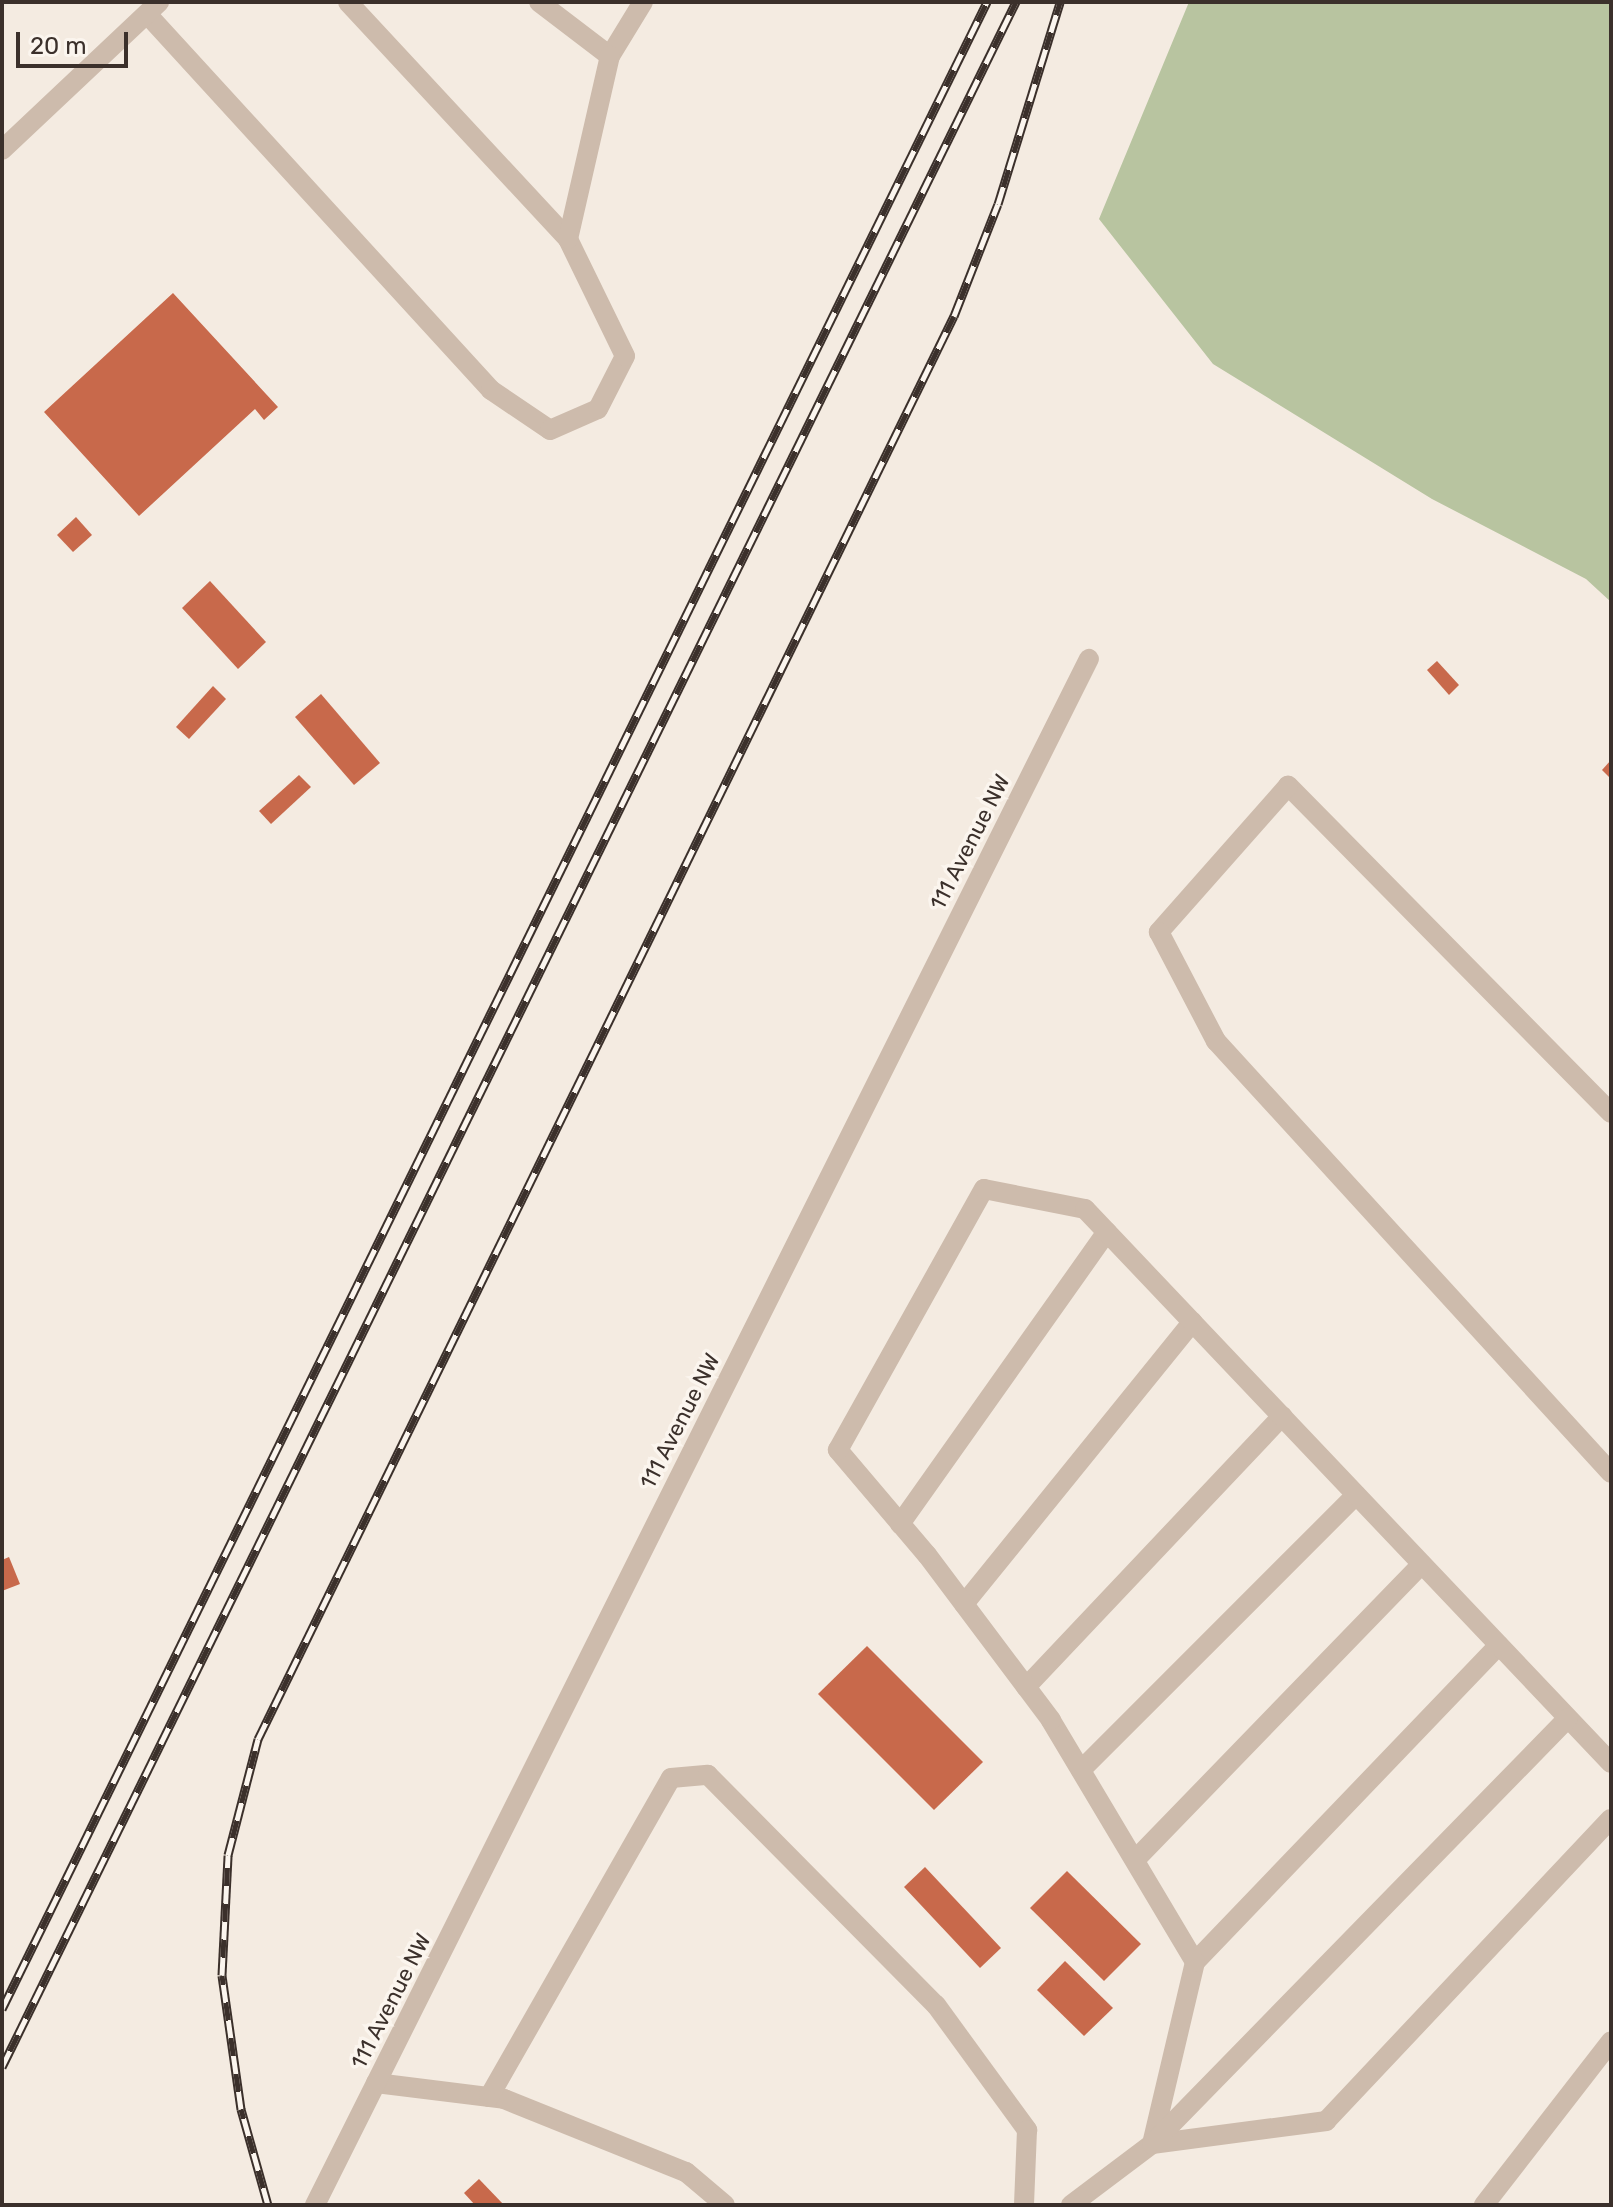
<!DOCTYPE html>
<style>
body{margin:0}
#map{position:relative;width:1613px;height:2207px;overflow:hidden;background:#f4ebe1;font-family:Rubik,sans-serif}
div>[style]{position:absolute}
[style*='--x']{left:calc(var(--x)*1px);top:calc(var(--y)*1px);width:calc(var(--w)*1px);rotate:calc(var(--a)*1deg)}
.green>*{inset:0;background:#b8c4a0}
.building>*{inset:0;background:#c8694b}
.service>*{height:20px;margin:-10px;padding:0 10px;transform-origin:10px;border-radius:10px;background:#cdbbac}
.minor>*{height:20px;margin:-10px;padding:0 10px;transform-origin:10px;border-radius:10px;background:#cdbbac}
.rail>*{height:9px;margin-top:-4.5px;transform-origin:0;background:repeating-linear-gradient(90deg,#fbf5ee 0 18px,#3b302b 0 36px);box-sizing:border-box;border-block:2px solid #3b302b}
span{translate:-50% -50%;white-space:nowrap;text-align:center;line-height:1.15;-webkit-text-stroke:7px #fbf5ee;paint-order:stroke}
.street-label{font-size:22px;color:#3b302b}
.frame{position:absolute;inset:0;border:4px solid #3b302b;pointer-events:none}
.scale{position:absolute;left:16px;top:32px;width:112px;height:36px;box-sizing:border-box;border:4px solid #3b302b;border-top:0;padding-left:10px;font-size:24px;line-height:28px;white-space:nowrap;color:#3b302b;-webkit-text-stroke:6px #fbf5ee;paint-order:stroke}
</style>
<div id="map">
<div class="green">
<div style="clip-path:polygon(1189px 2px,1611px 2px,1611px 602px,1586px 579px,1432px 499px,1213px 364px,1099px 219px)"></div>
</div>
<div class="building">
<div style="clip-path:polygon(173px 293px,278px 407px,264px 420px,255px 409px,139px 516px,44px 412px)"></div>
<div style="clip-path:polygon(76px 517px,92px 535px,73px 552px,57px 535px)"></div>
<div style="clip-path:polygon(210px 581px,266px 642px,238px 669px,182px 608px)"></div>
<div style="clip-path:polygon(1437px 661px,1459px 685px,1449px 695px,1427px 670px)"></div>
<div style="clip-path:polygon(213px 686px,226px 699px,189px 739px,176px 727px)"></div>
<div style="clip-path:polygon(321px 694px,380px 763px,354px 785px,295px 717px)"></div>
<div style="clip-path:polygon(1611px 760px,1611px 779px,1602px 770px)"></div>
<div style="clip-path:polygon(299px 775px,311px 787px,271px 824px,259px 811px)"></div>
<div style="clip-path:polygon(9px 1557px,20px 1584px,2px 1591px,2px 1560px)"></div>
<div style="clip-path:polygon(867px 1646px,983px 1762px,934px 1810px,818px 1694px)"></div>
<div style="clip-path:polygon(925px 1867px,1001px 1948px,980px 1968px,904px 1887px)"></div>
<div style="clip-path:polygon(1067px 1871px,1141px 1944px,1104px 1981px,1030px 1908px)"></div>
<div style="clip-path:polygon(1065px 1961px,1113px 2008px,1084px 2036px,1037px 1990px)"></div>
<div style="clip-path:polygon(479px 2179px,504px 2205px,475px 2205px,464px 2193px)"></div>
</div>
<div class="service">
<div style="--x:539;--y:2;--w:89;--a:37.3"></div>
<div style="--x:610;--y:56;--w:63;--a:-58.6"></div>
<div style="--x:147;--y:14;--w:510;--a:47.54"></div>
<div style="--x:491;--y:390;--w:71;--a:34.1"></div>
<div style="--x:550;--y:430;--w:52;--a:-23.6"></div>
<div style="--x:598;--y:409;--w:59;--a:-63"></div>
<div style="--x:625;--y:356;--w:130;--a:-116"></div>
<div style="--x:568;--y:239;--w:323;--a:-132.9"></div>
<div style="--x:2;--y:150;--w:216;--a:-43.3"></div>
<div style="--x:568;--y:239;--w:188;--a:-77.1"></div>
<div style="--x:1611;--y:1113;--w:460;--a:-134.6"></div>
<div style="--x:1288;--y:786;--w:195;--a:131.5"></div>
<div style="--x:1159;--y:932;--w:123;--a:62.4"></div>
<div style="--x:1216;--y:1041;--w:585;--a:47.56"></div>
<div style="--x:900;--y:1524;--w:358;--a:-54.7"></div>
<div style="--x:964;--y:1604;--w:363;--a:-51"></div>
<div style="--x:1026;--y:1687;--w:373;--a:-46.6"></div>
<div style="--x:1081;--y:1770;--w:389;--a:-45"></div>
<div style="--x:1135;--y:1860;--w:412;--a:-45.9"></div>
<div style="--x:1195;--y:1962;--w:439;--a:-46.2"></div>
<div style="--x:376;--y:2083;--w:129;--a:7.1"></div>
<div style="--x:504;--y:2099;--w:196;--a:21.9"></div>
<div style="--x:686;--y:2172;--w:51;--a:40.2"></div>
<div style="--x:489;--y:2097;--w:367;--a:-60.3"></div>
<div style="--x:671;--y:1778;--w:37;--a:-5"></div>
<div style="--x:708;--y:1775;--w:324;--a:45.3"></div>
<div style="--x:936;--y:2005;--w:155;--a:53.9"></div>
<div style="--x:1027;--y:2130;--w:75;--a:92.3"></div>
<div style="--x:1152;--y:2144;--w:187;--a:-76.7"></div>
<div style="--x:1195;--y:1962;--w:282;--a:-120.8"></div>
<div style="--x:1051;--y:1720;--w:206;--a:-126.9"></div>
<div style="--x:927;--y:1555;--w:138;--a:-130.3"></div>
<div style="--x:838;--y:1450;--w:299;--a:-60.8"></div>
<div style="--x:984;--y:1189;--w:103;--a:11.2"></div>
<div style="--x:1085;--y:1209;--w:764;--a:46.49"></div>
<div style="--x:1152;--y:2144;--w:176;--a:-7.5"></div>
<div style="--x:1326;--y:2121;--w:415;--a:-46.7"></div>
<div style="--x:1071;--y:2205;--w:101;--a:-37"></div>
<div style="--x:1152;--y:2144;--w:595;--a:-45.68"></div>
<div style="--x:1484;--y:2205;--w:207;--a:-52.2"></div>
</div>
<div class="minor">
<div style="--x:315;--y:2205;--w:1729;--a:-63.41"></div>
</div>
<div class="rail">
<div style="--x:2;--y:2009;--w:2236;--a:-63.86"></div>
<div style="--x:2;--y:2067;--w:2301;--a:-63.85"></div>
<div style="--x:268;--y:2205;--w:100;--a:-105.7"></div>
<div style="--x:241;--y:2109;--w:135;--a:-98.1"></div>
<div style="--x:222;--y:1975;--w:120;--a:-87.1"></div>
<div style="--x:228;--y:1855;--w:120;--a:-75.5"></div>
<div style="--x:258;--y:1739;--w:1584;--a:-63.94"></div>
<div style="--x:954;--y:316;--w:120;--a:-68.6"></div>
<div style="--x:998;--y:204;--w:211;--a:-72.9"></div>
</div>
<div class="street-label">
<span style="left:970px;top:842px;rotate:-63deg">111 Avenue NW</span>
<span style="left:680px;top:1421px;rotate:-63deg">111 Avenue NW</span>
<span style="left:391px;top:2001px;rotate:-63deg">111 Avenue NW</span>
</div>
<div class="frame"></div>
<div class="scale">20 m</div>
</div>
